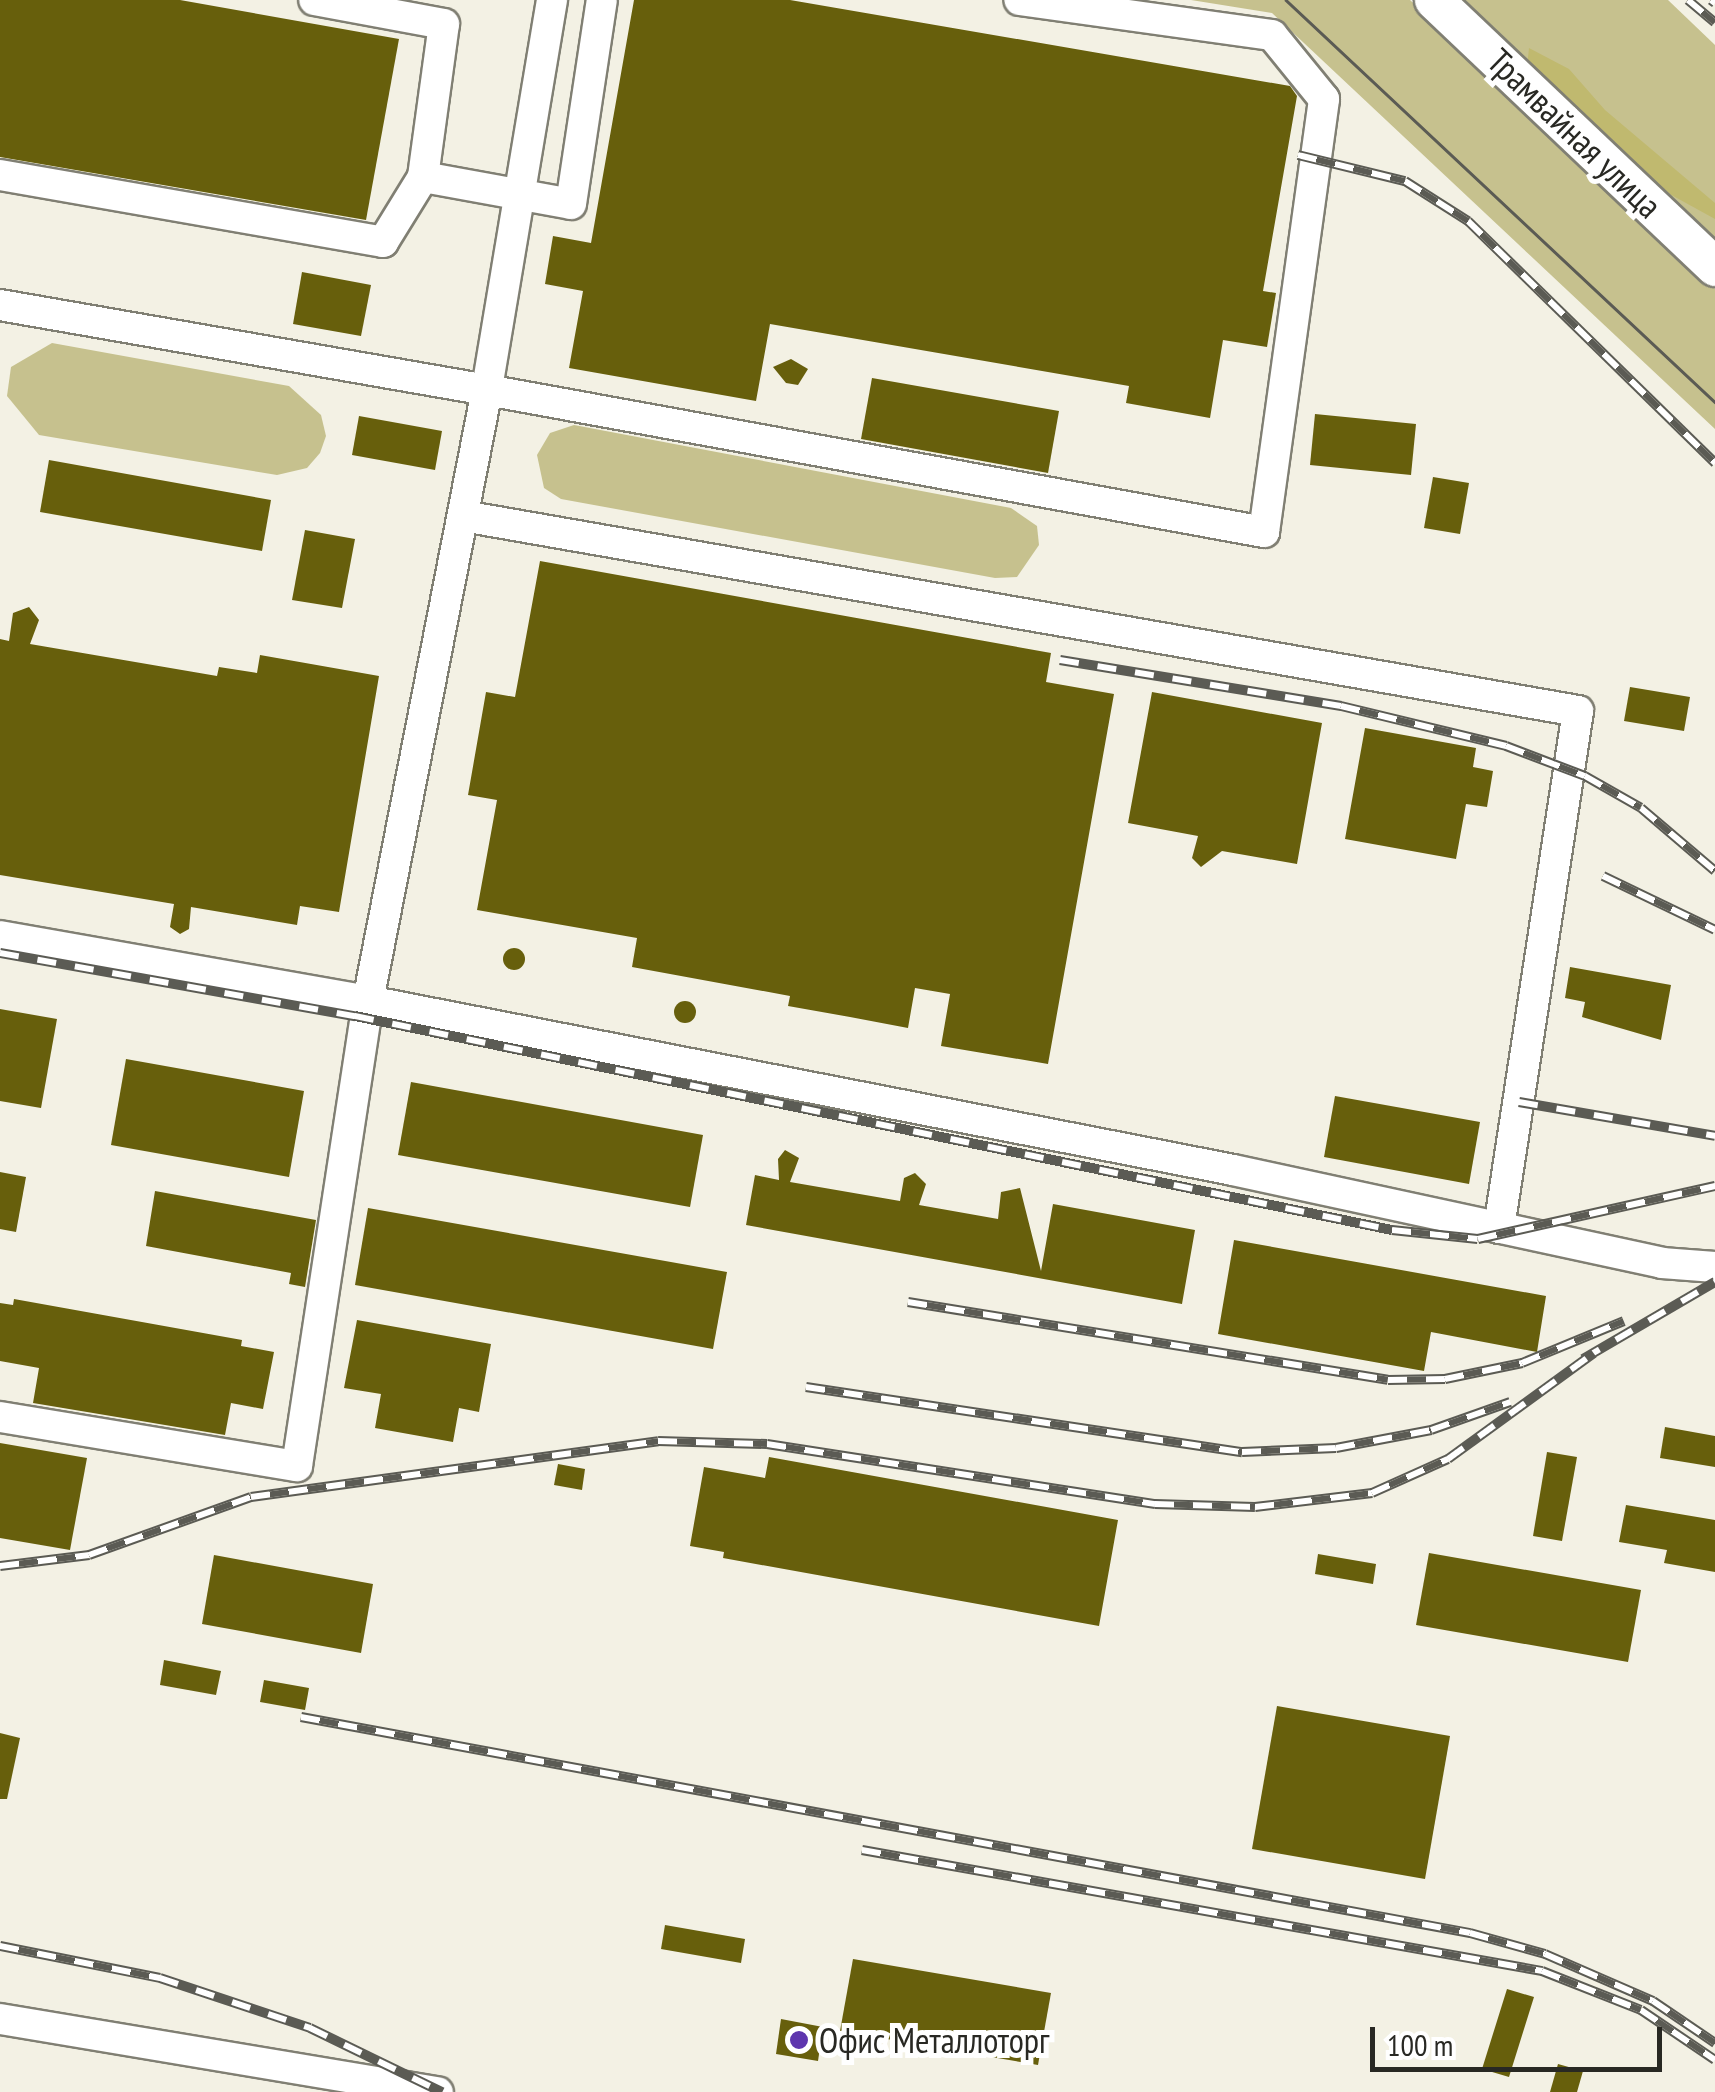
<!DOCTYPE html>
<meta charset="utf-8">
<style>
body{margin:0}
#map{position:relative;width:1715px;height:2092px;overflow:hidden;background:#f3f1e4;font-family:"PT Sans Narrow",sans-serif}
div>[style]{position:absolute}
[style*='--x']{left:calc(var(--x)*1px);top:calc(var(--y)*1px);width:calc(var(--w)*1px);rotate:calc(var(--a)*1deg)}
.green>*{inset:0;background:#c6c18e}
.forest>*{inset:0;background:#c0b96f}
.building>*{inset:0;background:#675f0c}
.round{border-radius:50%}
.roads{filter:drop-shadow(2px 0 #807f73) drop-shadow(-2px 0 #807f73) drop-shadow(0 2px #807f73) drop-shadow(0 -2px #807f73)}
.minor>*{height:30px;margin:-15px;padding:0 15px;transform-origin:15px;border-radius:15px;background:#fff}
.major>*{height:38px;margin:-19px;padding:0 19px;transform-origin:19px;border-radius:19px;background:#fff}
.tram>*{height:2.5px;margin:-1.25px;padding:0 1.25px;transform-origin:1.25px;border-radius:1.25px;background:#5b5b54}
.rail>*{height:10px;margin-top:-5px;transform-origin:0;background:repeating-linear-gradient(90deg,#fff 0 19px,#5b5b54 0 38px);box-sizing:border-box;border-block:2px solid #5b5b54}
.dots>*{width:28px;height:28px;translate:-50% -50%;box-sizing:border-box;border:5px solid #fff;border-radius:50%}
span{translate:-50% -50%;white-space:nowrap;text-align:center;line-height:1.15;-webkit-text-stroke:10px #fff;paint-order:stroke}
.street-label{font-size:35px;color:#282823}
.poi-label{font-size:35px;color:#282823}
.left{translate:0 -50%;text-align:left}
.scale{position:absolute;left:1370px;top:2027px;width:292px;height:45px;box-sizing:border-box;border:5px solid #282823;border-top:0;padding-left:12px;font-size:30px;line-height:35px;white-space:nowrap;color:#282823;-webkit-text-stroke:8px #fff;paint-order:stroke}
</style>
<div id="map">
<div class="green">
<div style="clip-path:polygon(1191px 0,1410px 0,1715px 289px,1715px 429px,1272px 13px)"></div>
<div style="clip-path:polygon(1462px 0,1668px 0,1715px 45px,1715px 238px)"></div>
<div style="clip-path:polygon(52px 343px,289px 386px,321px 415px,326px 436px,320px 453px,307px 468px,277px 475px,39px 435px,7px 396px,11px 367px)"></div>
<div style="clip-path:polygon(574px 425px,1011px 508px,1037px 526px,1039px 545px,1017px 577px,995px 578px,561px 499px,544px 488px,537px 455px,550px 433px)"></div>
</div>
<div class="forest">
<div style="clip-path:polygon(1529px 48px,1569px 69px,1605px 110px,1715px 203px,1715px 219px,1626px 170px,1559px 92px,1527px 67px)"></div>
</div>
<div class="building">
<div style="clip-path:polygon(0 0,180px 0,399px 39px,366px 220px,0 157px)"></div>
<div style="clip-path:polygon(634px 0,790px 0,1290px 86px,1297px 96px,1263px 291px,1276px 293px,1267px 347px,1223px 340px,1210px 418px,1126px 403px,1129px 386px,770px 324px,756px 401px,569px 368px,583px 291px,545px 284px,553px 236px,591px 243px)"></div>
<div style="clip-path:polygon(302px 272px,371px 285px,361px 336px,293px 324px)"></div>
<div style="clip-path:polygon(791px 359px,808px 369px,798px 385px,786px 383px,773px 367px)"></div>
<div style="clip-path:polygon(872px 378px,1059px 411px,1048px 473px,861px 439px)"></div>
<div style="clip-path:polygon(1315px 414px,1416px 424px,1411px 475px,1310px 465px)"></div>
<div style="clip-path:polygon(359px 416px,442px 431px,435px 470px,352px 455px)"></div>
<div style="clip-path:polygon(49px 460px,271px 500px,262px 551px,40px 512px)"></div>
<div style="clip-path:polygon(1433px 477px,1469px 483px,1460px 534px,1424px 528px)"></div>
<div style="clip-path:polygon(305px 530px,355px 539px,342px 608px,292px 600px)"></div>
<div style="clip-path:polygon(540px 561px,1051px 653px,1046px 682px,1114px 694px,1048px 1064px,941px 1046px,950px 994px,915px 988px,908px 1028px,850px 1017px,788px 1006px,790px 996px,632px 967px,637px 938px,477px 910px,497px 800px,468px 795px,486px 692px,515px 697px)"></div>
<div style="clip-path:polygon(29px 607px,39px 620px,30px 644px,217px 676px,219px 667px,257px 673px,260px 655px,379px 676px,339px 912px,300px 906px,297px 925px,191px 907px,189px 929px,180px 934px,170px 927px,174px 904px,0 875px,0 639px,9px 641px,13px 613px)"></div>
<div style="clip-path:polygon(1630px 687px,1690px 697px,1684px 731px,1624px 721px)"></div>
<div style="clip-path:polygon(1152px 692px,1322px 723px,1297px 864px,1222px 851px,1201px 867px,1192px 858px,1198px 836px,1128px 823px)"></div>
<div style="clip-path:polygon(1365px 728px,1476px 748px,1473px 767px,1493px 771px,1487px 807px,1466px 804px,1456px 859px,1345px 839px)"></div>
<div class="round" style="left:503px;top:948px;width:22px;height:22px"></div>
<div style="clip-path:polygon(1570px 967px,1671px 985px,1661px 1040px,1582px 1017px,1585px 1002px,1565px 998px)"></div>
<div class="round" style="left:674px;top:1001px;width:22px;height:22px"></div>
<div style="clip-path:polygon(0 1009px,57px 1019px,41px 1108px,0 1101px)"></div>
<div style="clip-path:polygon(126px 1059px,304px 1091px,289px 1177px,111px 1145px)"></div>
<div style="clip-path:polygon(411px 1082px,703px 1135px,690px 1207px,398px 1155px)"></div>
<div style="clip-path:polygon(1335px 1096px,1480px 1122px,1469px 1184px,1324px 1157px)"></div>
<div style="clip-path:polygon(785px 1150px,799px 1158px,790px 1182px,900px 1201px,904px 1178px,915px 1173px,926px 1184px,919px 1205px,998px 1219px,1001px 1192px,1020px 1188px,1041px 1271px,1053px 1204px,1195px 1230px,1182px 1304px,746px 1225px,755px 1175px,779px 1180px,778px 1159px)"></div>
<div style="clip-path:polygon(0 1172px,26px 1177px,16px 1232px,0 1229px)"></div>
<div style="clip-path:polygon(155px 1191px,316px 1220px,305px 1287px,289px 1284px,291px 1273px,146px 1246px)"></div>
<div style="clip-path:polygon(368px 1208px,727px 1272px,713px 1349px,355px 1285px)"></div>
<div style="clip-path:polygon(1234px 1240px,1546px 1296px,1537px 1352px,1431px 1332px,1424px 1371px,1218px 1334px)"></div>
<div style="clip-path:polygon(14px 1299px,242px 1340px,241px 1346px,274px 1352px,263px 1409px,231px 1403px,225px 1435px,33px 1403px,39px 1368px,0 1361px,0 1303px,13px 1305px)"></div>
<div style="clip-path:polygon(357px 1320px,491px 1344px,479px 1412px,459px 1408px,453px 1442px,375px 1428px,381px 1394px,344px 1388px)"></div>
<div style="clip-path:polygon(1665px 1427px,1715px 1436px,1715px 1467px,1660px 1458px)"></div>
<div style="clip-path:polygon(0 1443px,87px 1458px,70px 1550px,0 1538px)"></div>
<div style="clip-path:polygon(1547px 1452px,1577px 1457px,1562px 1541px,1533px 1536px)"></div>
<div style="clip-path:polygon(769px 1457px,1118px 1520px,1099px 1626px,723px 1558px,724px 1552px,690px 1546px,704px 1467px,765px 1478px)"></div>
<div style="clip-path:polygon(558px 1464px,585px 1469px,582px 1490px,554px 1485px)"></div>
<div style="clip-path:polygon(1626px 1505px,1715px 1520px,1715px 1572px,1664px 1563px,1667px 1550px,1619px 1542px)"></div>
<div style="clip-path:polygon(1429px 1553px,1641px 1590px,1628px 1662px,1416px 1625px)"></div>
<div style="clip-path:polygon(1318px 1554px,1376px 1564px,1373px 1584px,1315px 1574px)"></div>
<div style="clip-path:polygon(214px 1555px,373px 1584px,361px 1653px,202px 1624px)"></div>
<div style="clip-path:polygon(164px 1660px,221px 1671px,216px 1695px,160px 1685px)"></div>
<div style="clip-path:polygon(264px 1680px,309px 1688px,305px 1710px,260px 1702px)"></div>
<div style="clip-path:polygon(1277px 1706px,1450px 1736px,1425px 1879px,1252px 1849px)"></div>
<div style="clip-path:polygon(0 1733px,20px 1738px,7px 1799px,0 1799px)"></div>
<div style="clip-path:polygon(665px 1925px,745px 1939px,741px 1963px,661px 1949px)"></div>
<div style="clip-path:polygon(853px 1959px,1051px 1993px,1038px 2065px,840px 2031px)"></div>
<div style="clip-path:polygon(1507px 1989px,1534px 1997px,1509px 2077px,1482px 2069px)"></div>
<div style="clip-path:polygon(781px 2019px,823px 2027px,818px 2061px,776px 2054px)"></div>
<div style="clip-path:polygon(1558px 2064px,1583px 2071px,1577px 2092px,1550px 2092px)"></div>
</div>
<div class="roads">
<div class="minor">
<div style="--x:552;--y:0;--w:395;--a:99.5"></div>
<div style="--x:487;--y:390;--w:790;--a:10.36"></div>
<div style="--x:1264;--y:532;--w:437;--a:-82.1"></div>
<div style="--x:1324;--y:99;--w:82;--a:-129.1"></div>
<div style="--x:1272;--y:35;--w:255;--a:-172.1"></div>
<div style="--x:0;--y:175;--w:389;--a:9.9"></div>
<div style="--x:383;--y:242;--w:76;--a:-58.4"></div>
<div style="--x:423;--y:177;--w:154;--a:-82.2"></div>
<div style="--x:444;--y:24;--w:132;--a:-169.5"></div>
<div style="--x:423;--y:177;--w:150;--a:10.3"></div>
<div style="--x:571;--y:204;--w:206;--a:-81.4"></div>
<div style="--x:0;--y:305;--w:494;--a:9.9"></div>
<div style="--x:487;--y:390;--w:622;--a:101.02"></div>
<div style="--x:368;--y:1001;--w:374;--a:-170"></div>
<div style="--x:463;--y:516;--w:1132;--a:9.92"></div>
<div style="--x:1578;--y:711;--w:523;--a:98.69"></div>
<div style="--x:0;--y:1417;--w:301;--a:9.4"></div>
<div style="--x:297;--y:1466;--w:470;--a:-81.3"></div>
<div style="--x:368;--y:1001;--w:881;--a:11.05"></div>
<div style="--x:1233;--y:1170;--w:439;--a:12.2"></div>
<div style="--x:1662;--y:1263;--w:53;--a:4.3"></div>
<div style="--x:0;--y:2019;--w:444;--a:9.5"></div>
</div>
<div class="major">
<div style="--x:1434;--y:0;--w:388;--a:43.5"></div>
</div>
</div>
<div class="tram">
<div style="--x:1286;--y:0;--w:588;--a:43.14"></div>
</div>
<div class="rail">
<div style="--x:1688;--y:0;--w:35;--a:40"></div>
<div style="--x:1711;--y:0;--w:5;--a:37"></div>
<div style="--x:1298;--y:155;--w:110;--a:13.7"></div>
<div style="--x:1405;--y:181;--w:75;--a:32.4"></div>
<div style="--x:1468;--y:221;--w:346;--a:44.4"></div>
<div style="--x:1060;--y:660;--w:285;--a:9.3"></div>
<div style="--x:1341;--y:706;--w:170;--a:13.6"></div>
<div style="--x:1506;--y:746;--w:85;--a:20.8"></div>
<div style="--x:1585;--y:776;--w:64;--a:29.7"></div>
<div style="--x:1641;--y:808;--w:97;--a:40.4"></div>
<div style="--x:1603;--y:876;--w:124;--a:25.7"></div>
<div style="--x:0;--y:953;--w:361;--a:10.1"></div>
<div style="--x:355;--y:1016;--w:1059;--a:11.66"></div>
<div style="--x:1392;--y:1230;--w:86;--a:6"></div>
<div style="--x:1478;--y:1239;--w:243;--a:-12.6"></div>
<div style="--x:1519;--y:1102;--w:199;--a:9.8"></div>
<div style="--x:908;--y:1302;--w:486;--a:9.2"></div>
<div style="--x:1388;--y:1380;--w:57;--a:-1"></div>
<div style="--x:1445;--y:1379;--w:79;--a:-11.7"></div>
<div style="--x:1522;--y:1363;--w:110;--a:-22.4"></div>
<div style="--x:1583;--y:1359;--w:153;--a:-30.3"></div>
<div style="--x:806;--y:1387;--w:441;--a:8.5"></div>
<div style="--x:1242;--y:1452;--w:94;--a:-2.4"></div>
<div style="--x:1336;--y:1448;--w:97;--a:-10.7"></div>
<div style="--x:1431;--y:1430;--w:84;--a:-19.5"></div>
<div style="--x:0;--y:1566;--w:90;--a:-7"></div>
<div style="--x:89;--y:1555;--w:172;--a:-19.7"></div>
<div style="--x:251;--y:1497;--w:411;--a:-7.8"></div>
<div style="--x:658;--y:1441;--w:109;--a:1.6"></div>
<div style="--x:767;--y:1444;--w:393;--a:8.8"></div>
<div style="--x:1155;--y:1504;--w:100;--a:1.7"></div>
<div style="--x:1255;--y:1507;--w:118;--a:-6.8"></div>
<div style="--x:1372;--y:1493;--w:83;--a:-24.1"></div>
<div style="--x:1448;--y:1459;--w:180;--a:-36"></div>
<div style="--x:301;--y:1717;--w:1189;--a:10.47"></div>
<div style="--x:1470;--y:1933;--w:78;--a:15.6"></div>
<div style="--x:1545;--y:1954;--w:118;--a:23.5"></div>
<div style="--x:1653;--y:2001;--w:75;--a:34.1"></div>
<div style="--x:862;--y:1850;--w:691;--a:10.09"></div>
<div style="--x:1542;--y:1971;--w:106;--a:21.5"></div>
<div style="--x:1641;--y:2010;--w:89;--a:34"></div>
<div style="--x:0;--y:1946;--w:163;--a:11.3"></div>
<div style="--x:160;--y:1978;--w:158;--a:18.4"></div>
<div style="--x:310;--y:2028;--w:147;--a:25.9"></div>
</div>
<div class="dots">
<div style="left:799px;top:2040px;background:#5e36ae"></div>
</div>
<div class="street-label">
<span style="left:1575px;top:133px;rotate:44deg">Трамвайная улица</span>
</div>
<div class="poi-label">
<span class="left" style="left:819px;top:2040px">Офис Металлоторг</span>
</div>
<div class="scale">100 m</div>
</div>
